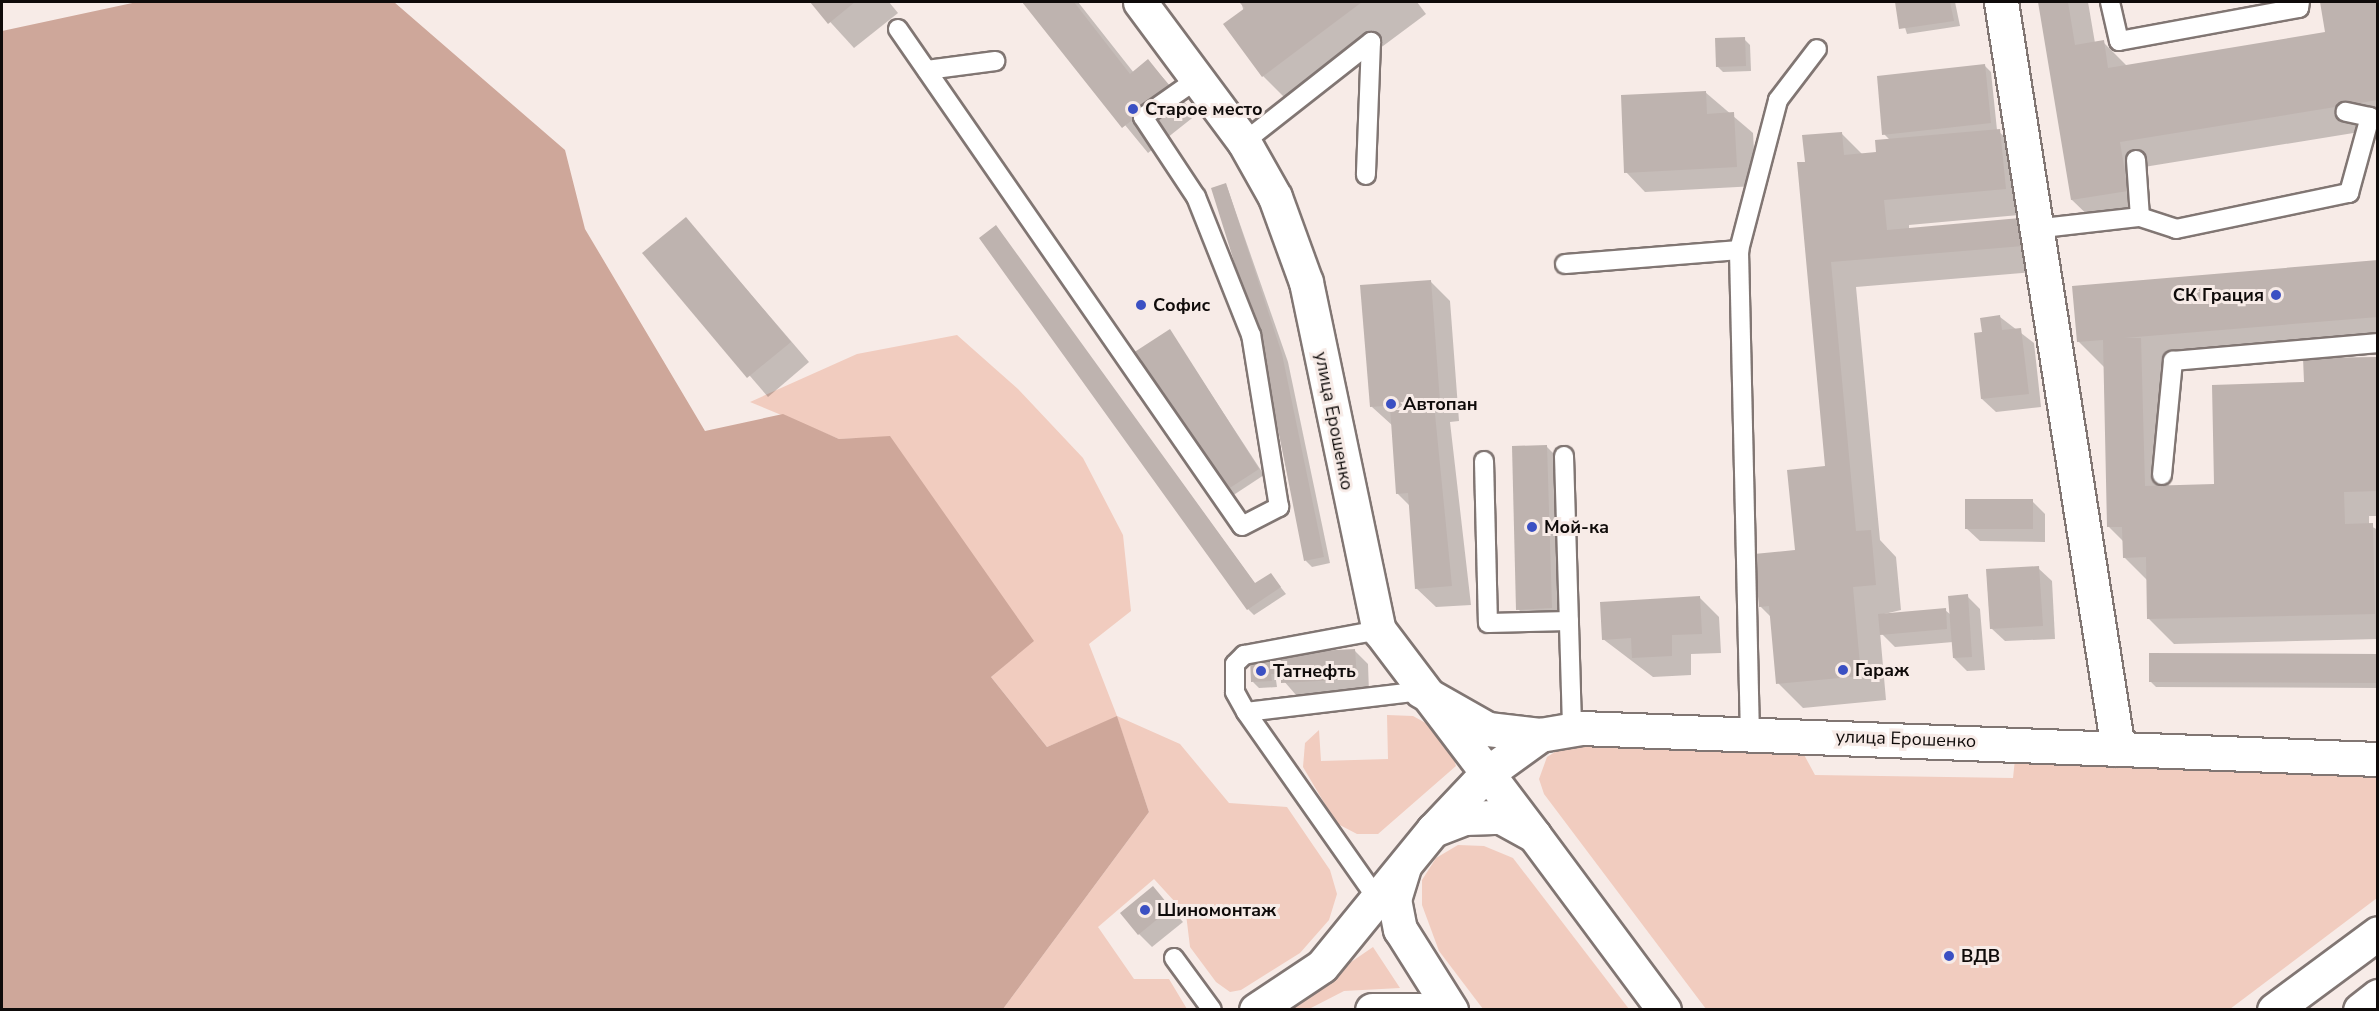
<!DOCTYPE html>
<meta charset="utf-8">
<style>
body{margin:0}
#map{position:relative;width:2379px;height:1011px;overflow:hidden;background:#f7ebe7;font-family:"Nunito Sans",sans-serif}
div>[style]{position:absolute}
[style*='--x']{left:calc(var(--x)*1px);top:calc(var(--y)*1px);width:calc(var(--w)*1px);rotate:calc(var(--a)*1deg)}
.green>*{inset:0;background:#f1ccbf}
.forest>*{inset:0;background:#cea79a}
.shadow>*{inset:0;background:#0003}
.building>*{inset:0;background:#beb3af}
.roads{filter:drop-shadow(2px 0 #817673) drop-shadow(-2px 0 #817673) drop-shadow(0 2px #817673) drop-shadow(0 -2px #817673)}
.lane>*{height:18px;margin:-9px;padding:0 9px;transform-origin:9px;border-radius:9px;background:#fff}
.street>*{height:33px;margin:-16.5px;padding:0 16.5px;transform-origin:16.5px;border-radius:16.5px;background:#fff}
.secondary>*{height:33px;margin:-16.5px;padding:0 16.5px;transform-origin:16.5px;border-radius:16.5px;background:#fff}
.dots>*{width:16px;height:16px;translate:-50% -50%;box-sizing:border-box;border:3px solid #f7ebe7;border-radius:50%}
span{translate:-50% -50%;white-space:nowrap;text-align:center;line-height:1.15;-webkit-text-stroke:6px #f7ebe7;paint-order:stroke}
.poi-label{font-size:18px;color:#0f0b0a;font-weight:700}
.left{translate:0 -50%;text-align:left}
.right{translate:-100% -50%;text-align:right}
.street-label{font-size:18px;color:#0f0b0a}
.frame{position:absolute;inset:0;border:3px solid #0f0b0a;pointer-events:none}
</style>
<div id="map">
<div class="green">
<div style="clip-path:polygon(957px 335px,1018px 389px,1083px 458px,1123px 535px,1131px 611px,1089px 644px,1117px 716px,1180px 744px,1229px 803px,1287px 807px,1330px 870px,1337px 894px,1329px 920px,1300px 953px,1241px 990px,1230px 992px,1216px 982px,1190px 947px,1186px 914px,1154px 879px,1098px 927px,1134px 979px,1169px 979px,1187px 1009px,1003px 1009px,1149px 812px,1117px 717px,1047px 747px,991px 677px,1033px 641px,890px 437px,839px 439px,750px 402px,857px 354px)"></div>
<div style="clip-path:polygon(1387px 715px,1413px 716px,1433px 727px,1450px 744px,1456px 766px,1378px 834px,1357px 834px,1336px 823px,1303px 767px,1305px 743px,1319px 730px,1321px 761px,1388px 759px)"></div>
<div style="clip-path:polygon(1601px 743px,1802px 751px,1815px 775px,2013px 778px,2015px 759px,2377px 776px,2377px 898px,2230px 1009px,1706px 1009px,1544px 794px,1539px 779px,1547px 757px,1566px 745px)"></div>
<div style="clip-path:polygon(1458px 845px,1484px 846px,1513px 858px,1629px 1009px,1483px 1009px,1439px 951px,1422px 905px,1422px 880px,1436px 858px)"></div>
<div style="clip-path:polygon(1373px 947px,1400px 988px,1344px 991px,1309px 1009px,1281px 1010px)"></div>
</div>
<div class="forest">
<div style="clip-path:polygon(137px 2px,394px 2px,565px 150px,585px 229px,705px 431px,783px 414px,839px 439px,890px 436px,1034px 641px,991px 677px,1047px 747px,1117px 716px,1149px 812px,1003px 1009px,2px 1009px,2px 31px)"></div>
</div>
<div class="shadow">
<div style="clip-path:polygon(812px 2px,889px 2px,898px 13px,854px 48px)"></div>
<div style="clip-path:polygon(1024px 2px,1078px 2px,1134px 73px,1148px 61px,1196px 115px,1148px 153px)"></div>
<div style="clip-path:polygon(1241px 2px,1417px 2px,1426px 14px,1297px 110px,1263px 76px)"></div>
<div style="clip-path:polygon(1897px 2px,1955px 2px,1960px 26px,1907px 34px)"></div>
<div style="clip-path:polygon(2040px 2px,2088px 2px,2095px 43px,2103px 42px,2128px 67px,2327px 34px,2322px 2px,2378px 2px,2378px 129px,2144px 167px,2152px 216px,2098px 225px,2072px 200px)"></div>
<div style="clip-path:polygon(1744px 39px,1750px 45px,1751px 71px,1723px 72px,1717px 66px)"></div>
<div style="clip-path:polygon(1985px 66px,1991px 72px,1997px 130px,2024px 155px,2030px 214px,1909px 225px,1909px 230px,2019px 220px,2047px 271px,1856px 287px,1880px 540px,1896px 557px,1901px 610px,1880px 615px,1945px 610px,1951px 615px,1967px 596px,1980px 609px,1985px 670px,1967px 671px,1954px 658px,1953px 642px,1895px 647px,1880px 632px,1886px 700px,1803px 708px,1778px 683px,1772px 618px,1760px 606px,1796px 551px,1827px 467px,1806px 163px,1841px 133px,1863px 155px,1878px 153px,1890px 140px,1884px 134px)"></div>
<div style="clip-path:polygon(1705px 92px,1753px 133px,1756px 186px,1645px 192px,1626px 172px)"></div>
<div style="clip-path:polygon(1226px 184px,1288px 362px,1330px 563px,1312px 567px,1306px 561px)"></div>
<div style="clip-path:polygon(686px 219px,809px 362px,768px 397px,644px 253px)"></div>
<div style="clip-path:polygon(996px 227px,1256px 585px,1271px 575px,1286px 594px,1254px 615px,1248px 609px)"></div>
<div style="clip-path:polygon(2378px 262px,2378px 344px,2163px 362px,2169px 487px,2216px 485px,2306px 384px,2378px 358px,2378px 516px,2369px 516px,2369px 525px,2378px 530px,2378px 639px,2174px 644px,2149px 619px,2148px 581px,2124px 557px,2124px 542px,2109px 527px,2104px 367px,2078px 341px)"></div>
<div style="clip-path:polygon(1430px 281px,1450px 301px,1459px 421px,1450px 422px,1471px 605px,1436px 607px,1416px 588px,1411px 507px,1397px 493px,1393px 426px,1372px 407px)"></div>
<div style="clip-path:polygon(2000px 317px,2034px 343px,2041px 407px,1996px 412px,1982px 399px,1983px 333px)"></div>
<div style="clip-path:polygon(1170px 331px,1264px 475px,1229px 498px)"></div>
<div style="clip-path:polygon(1546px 446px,1566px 466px,1571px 627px,1538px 628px,1518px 609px)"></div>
<div style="clip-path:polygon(2032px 501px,2045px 514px,2045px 542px,1980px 541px,1966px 528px)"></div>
<div style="clip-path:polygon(2038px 568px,2052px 581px,2055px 639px,2005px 641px,1991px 628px)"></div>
<div style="clip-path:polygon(1700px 598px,1719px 617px,1721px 653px,1691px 654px,1691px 675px,1653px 677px,1603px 639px)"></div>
<div style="clip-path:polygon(1355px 651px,1368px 664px,1369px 692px,1296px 695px,1283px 680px,1276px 680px,1277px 687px,1259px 688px,1253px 682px,1270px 659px,1276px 667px)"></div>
<div style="clip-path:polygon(2378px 656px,2378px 688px,2156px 687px,2150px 681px)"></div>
<div style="clip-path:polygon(1153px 888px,1183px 922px,1152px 947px,1139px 934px)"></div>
</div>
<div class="building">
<div style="clip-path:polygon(810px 2px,855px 2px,828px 24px)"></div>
<div style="clip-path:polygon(1022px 2px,1074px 2px,1130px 74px,1148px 59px,1172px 89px,1122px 128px)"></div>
<div style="clip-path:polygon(1239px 2px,1362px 2px,1262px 77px,1223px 24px,1245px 8px)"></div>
<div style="clip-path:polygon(1895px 2px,1950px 2px,1954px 21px,1899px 29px)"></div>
<div style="clip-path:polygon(2038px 2px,2068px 2px,2075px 45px,2104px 40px,2108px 68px,2325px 32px,2320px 2px,2378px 2px,2378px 100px,2120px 142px,2128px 191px,2071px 200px)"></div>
<div style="clip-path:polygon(1745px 37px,1746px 66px,1716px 67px,1715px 38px)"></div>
<div style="clip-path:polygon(1985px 64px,1991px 123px,1882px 135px,1877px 76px)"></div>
<div style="clip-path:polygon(1706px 91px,1707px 114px,1734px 112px,1737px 167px,1624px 173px,1621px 95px)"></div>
<div style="clip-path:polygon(2000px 129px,2006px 189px,1884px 200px,1887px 230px,2020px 218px,2023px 246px,1831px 262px,1856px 531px,1871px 530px,1876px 585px,1853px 587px,1861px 676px,1776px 684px,1769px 606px,1759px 607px,1754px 554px,1795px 550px,1787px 470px,1825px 466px,1797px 162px,1805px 162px,1802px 135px,1842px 132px,1844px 155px,1876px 152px,1875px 140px)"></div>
<div style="clip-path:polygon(1226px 183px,1282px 354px,1324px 557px,1304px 561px,1264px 357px,1211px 188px)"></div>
<div style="clip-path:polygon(686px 217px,791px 342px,747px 378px,642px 253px)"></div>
<div style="clip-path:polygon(996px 225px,1255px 583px,1271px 573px,1281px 587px,1247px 610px,979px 238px)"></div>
<div style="clip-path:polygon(2378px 260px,2378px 317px,2124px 338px,2141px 338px,2145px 486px,2214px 484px,2212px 385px,2304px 382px,2303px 358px,2378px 357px,2378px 491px,2344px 492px,2345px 524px,2373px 523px,2375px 614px,2147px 619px,2146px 557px,2123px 558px,2122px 527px,2107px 527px,2103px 340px,2077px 342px,2072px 286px)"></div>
<div style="clip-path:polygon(1431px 280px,1440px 402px,1370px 407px,1360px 285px)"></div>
<div style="clip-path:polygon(2000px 315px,2002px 330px,2021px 328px,2029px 394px,1981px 399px,1974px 333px,1982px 332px,1980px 318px)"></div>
<div style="clip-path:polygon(1170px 329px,1259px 469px,1222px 493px,1133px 353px)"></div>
<div style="clip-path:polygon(1434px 404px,1452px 586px,1415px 589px,1408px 493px,1396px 494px,1390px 407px)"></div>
<div style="clip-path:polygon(1547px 445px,1552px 608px,1516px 610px,1512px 446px)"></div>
<div style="clip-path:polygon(1965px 499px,2033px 499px,2033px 529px,1965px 529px)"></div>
<div style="clip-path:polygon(2039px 566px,2043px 626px,1990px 629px,1986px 569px)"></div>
<div style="clip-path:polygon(1968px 594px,1972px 657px,1953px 658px,1948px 596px)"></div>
<div style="clip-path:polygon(1700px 596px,1702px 634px,1672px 635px,1672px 656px,1632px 658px,1631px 638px,1602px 640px,1600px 602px)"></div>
<div style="clip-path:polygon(1946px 608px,1947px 629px,1880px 635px,1878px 614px)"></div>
<div style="clip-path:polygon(1355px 649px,1357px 679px,1281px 683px,1281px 674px,1271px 674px,1272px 681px,1251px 682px,1250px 658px,1270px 657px,1271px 665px,1281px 665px,1280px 653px)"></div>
<div style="clip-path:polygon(2149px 653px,2378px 654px,2378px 683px,2149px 682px)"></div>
<div style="clip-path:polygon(1153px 886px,1171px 908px,1138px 935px,1120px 913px)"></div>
</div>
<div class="roads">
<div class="lane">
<div style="--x:2110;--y:2;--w:40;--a:77"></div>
<div style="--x:2119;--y:41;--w:183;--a:-10.4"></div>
<div style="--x:2299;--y:8;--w:6;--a:-81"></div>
<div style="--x:898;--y:29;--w:604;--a:55.31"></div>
<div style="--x:1242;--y:526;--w:42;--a:-27.2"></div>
<div style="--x:1279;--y:507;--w:174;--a:-99.2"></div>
<div style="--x:1251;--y:335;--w:149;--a:-111.7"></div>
<div style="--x:1196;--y:197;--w:96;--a:-123.5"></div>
<div style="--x:1143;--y:117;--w:66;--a:-35.1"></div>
<div style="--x:927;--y:70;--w:69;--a:-7.5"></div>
<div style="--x:1244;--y:142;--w:162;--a:-38.2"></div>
<div style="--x:1371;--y:42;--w:133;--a:92.2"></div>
<div style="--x:2136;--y:160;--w:57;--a:86"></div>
<div style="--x:2034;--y:229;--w:107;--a:-6.5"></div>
<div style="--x:2140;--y:217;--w:38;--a:18"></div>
<div style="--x:2176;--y:229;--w:177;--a:-11.8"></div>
<div style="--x:2349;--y:193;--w:79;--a:-74.6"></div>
<div style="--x:2370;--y:117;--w:25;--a:-168"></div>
<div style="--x:1565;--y:264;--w:175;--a:-4.6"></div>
<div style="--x:1564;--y:456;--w:273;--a:88.3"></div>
<div style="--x:1484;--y:461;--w:162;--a:88.6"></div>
<div style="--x:1488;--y:623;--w:81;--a:-1.4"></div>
<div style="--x:2162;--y:475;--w:115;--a:-84.5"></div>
<div style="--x:2173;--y:361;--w:206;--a:-5"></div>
<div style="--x:1246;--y:712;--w:176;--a:-6.8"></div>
<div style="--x:1750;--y:736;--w:486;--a:-91.3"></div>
<div style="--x:1739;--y:250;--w:155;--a:-75.4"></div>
<div style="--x:1778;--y:100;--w:64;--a:-52.6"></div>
<div style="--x:1376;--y:897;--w:226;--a:-125.1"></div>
<div style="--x:1246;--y:712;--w:23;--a:-119"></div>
<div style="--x:1235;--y:692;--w:28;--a:-90"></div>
<div style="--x:1235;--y:664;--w:13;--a:-45"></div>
<div style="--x:1244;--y:655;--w:137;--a:-10.5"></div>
<div style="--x:1174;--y:958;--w:64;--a:53.8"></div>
</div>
<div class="street">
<div style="--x:1140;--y:2;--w:174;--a:53.4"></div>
<div style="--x:1244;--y:142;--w:63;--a:60.6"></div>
<div style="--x:1275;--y:197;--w:90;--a:70"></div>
<div style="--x:1306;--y:282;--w:356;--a:78.2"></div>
<div style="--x:1379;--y:630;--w:257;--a:52.9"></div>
<div style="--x:2001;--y:2;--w:756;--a:81.1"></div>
<div style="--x:1421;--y:691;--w:77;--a:29.6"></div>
<div style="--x:1488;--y:729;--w:52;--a:6.6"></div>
<div style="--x:1540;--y:735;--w:42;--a:-9.7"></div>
<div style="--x:1581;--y:728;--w:798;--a:2.23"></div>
<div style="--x:1433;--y:830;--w:77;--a:-46.6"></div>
<div style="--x:1486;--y:774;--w:67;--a:-35.8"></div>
</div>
<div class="secondary">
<div style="--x:1404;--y:867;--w:34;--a:107"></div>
<div style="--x:1394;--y:899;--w:31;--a:79"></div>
<div style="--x:1400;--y:929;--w:96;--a:57.8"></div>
<div style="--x:1256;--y:1010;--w:79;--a:-33.7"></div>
<div style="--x:1322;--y:966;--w:176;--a:-50.8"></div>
<div style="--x:1433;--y:830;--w:34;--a:-21"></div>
<div style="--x:1465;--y:818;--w:36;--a:-2"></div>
<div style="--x:1501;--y:817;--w:38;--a:29"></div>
<div style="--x:1534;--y:835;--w:218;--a:53.4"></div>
<div style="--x:1372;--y:1010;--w:48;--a:0"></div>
<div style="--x:2274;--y:1010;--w:129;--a:-36.5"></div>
<div style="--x:2360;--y:1010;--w:23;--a:-38"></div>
</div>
</div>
<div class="dots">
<div style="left:1133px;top:109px;background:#3b50c3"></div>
<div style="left:2276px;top:295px;background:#3b50c3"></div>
<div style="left:1141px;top:305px;background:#3b50c3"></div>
<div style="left:1391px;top:404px;background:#3b50c3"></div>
<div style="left:1532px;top:527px;background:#3b50c3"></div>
<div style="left:1843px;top:670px;background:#3b50c3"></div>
<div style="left:1261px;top:671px;background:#3b50c3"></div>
<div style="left:1145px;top:910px;background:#3b50c3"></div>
<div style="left:1949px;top:956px;background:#3b50c3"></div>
</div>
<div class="poi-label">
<span class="left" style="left:1145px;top:109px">Старое место</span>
<span class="right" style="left:2264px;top:295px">СК Грация</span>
<span class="left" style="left:1153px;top:305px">Софис</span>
<span class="left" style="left:1403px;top:404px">Автопан</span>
<span class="left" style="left:1544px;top:527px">Мой-ка</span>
<span class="left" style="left:1855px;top:670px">Гараж</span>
<span class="left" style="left:1273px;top:671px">Татнефть</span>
<span class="left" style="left:1157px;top:910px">Шиномонтаж</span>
<span class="left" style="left:1961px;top:956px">ВДВ</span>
</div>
<div class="street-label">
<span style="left:1334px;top:421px;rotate:79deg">улица Ерошенко</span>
<span style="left:1906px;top:739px;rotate:2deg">улица Ерошенко</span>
</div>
<div class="frame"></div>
</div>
